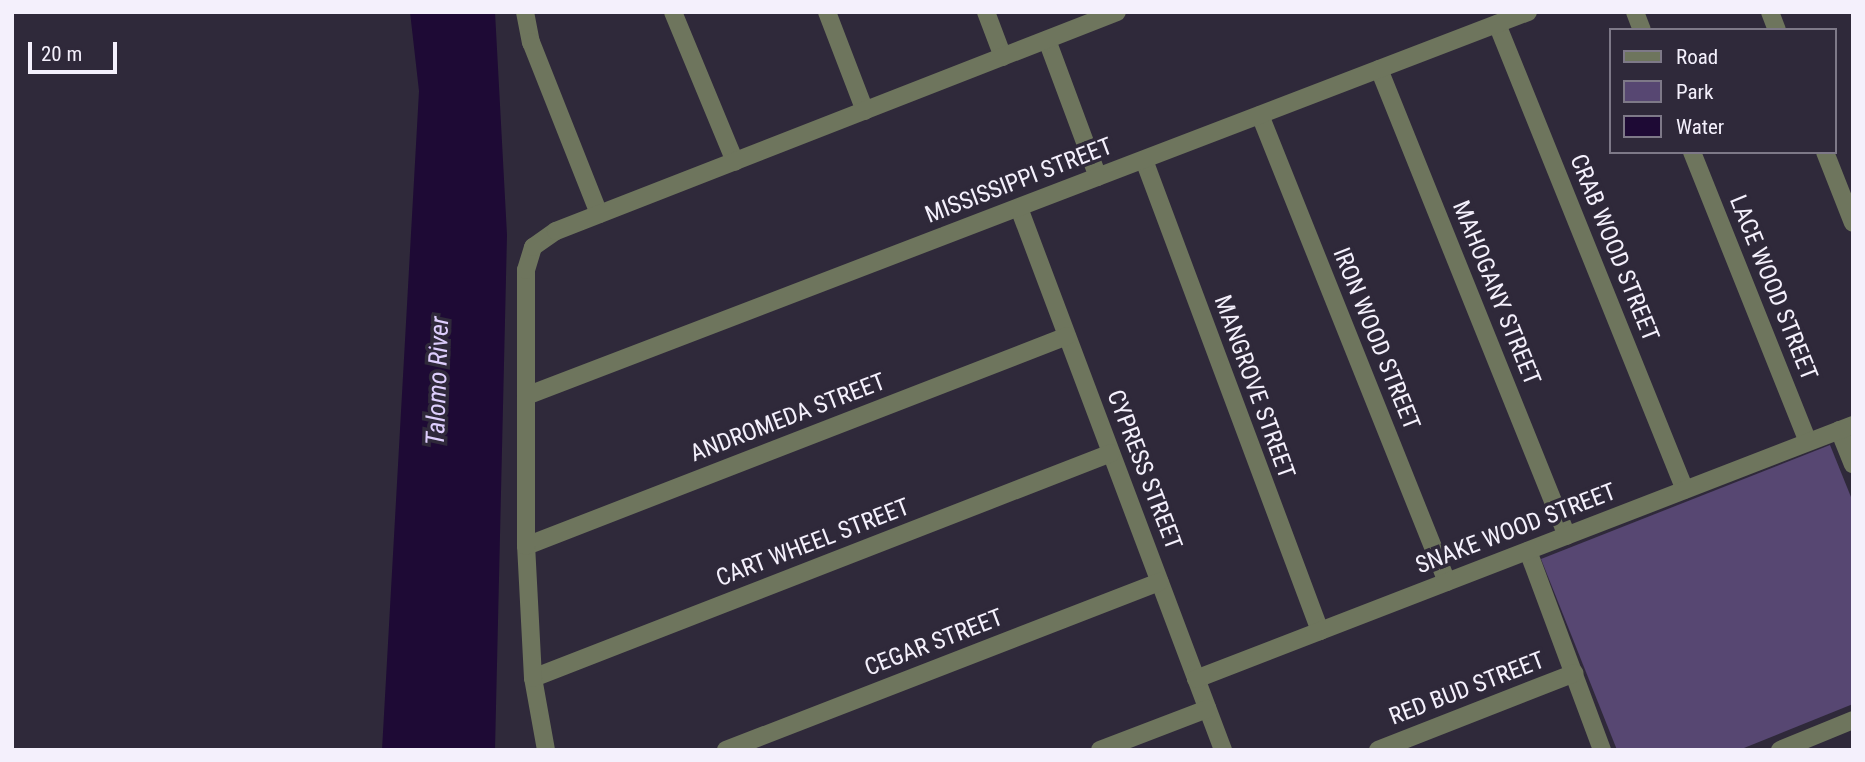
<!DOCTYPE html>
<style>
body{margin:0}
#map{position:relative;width:1865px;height:762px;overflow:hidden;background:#2f293a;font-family:"Roboto Condensed",sans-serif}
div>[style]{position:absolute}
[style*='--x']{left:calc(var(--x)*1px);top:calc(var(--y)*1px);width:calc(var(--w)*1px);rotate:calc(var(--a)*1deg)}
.green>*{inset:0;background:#574772}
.water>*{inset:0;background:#1e0a35}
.street>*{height:18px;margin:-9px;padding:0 9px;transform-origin:9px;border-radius:9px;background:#6e755d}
span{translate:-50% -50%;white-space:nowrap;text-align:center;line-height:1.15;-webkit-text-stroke:7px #2f293a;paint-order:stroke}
.street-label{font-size:24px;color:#f4f0fc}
.water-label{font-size:26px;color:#decefd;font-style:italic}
.frame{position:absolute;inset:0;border:14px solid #f4f0fc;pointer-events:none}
.legend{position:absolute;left:1609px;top:28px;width:228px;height:126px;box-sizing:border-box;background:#2f293a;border:2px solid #7e7988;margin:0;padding:9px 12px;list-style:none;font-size:21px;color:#f4f0fc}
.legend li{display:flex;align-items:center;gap:14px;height:35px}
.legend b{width:35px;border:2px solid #7e7988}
.scale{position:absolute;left:28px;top:42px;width:89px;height:32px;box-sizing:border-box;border:4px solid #f4f0fc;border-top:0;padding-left:9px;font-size:21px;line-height:24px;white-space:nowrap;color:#f4f0fc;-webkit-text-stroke:5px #2f293a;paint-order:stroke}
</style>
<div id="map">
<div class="green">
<div style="clip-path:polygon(1830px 445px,1853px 502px,1853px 704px,1739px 750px,1617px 750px,1541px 559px)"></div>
</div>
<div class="water">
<div style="clip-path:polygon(410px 12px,495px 12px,507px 235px,495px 750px,382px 750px,419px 91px)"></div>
</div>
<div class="street">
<div style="--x:525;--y:12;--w:31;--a:79"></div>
<div style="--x:531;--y:42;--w:185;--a:68.4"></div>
<div style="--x:673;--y:12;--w:162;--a:67.5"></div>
<div style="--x:827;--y:12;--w:106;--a:69"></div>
<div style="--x:986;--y:12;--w:48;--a:69.3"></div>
<div style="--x:1635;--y:12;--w:19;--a:69"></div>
<div style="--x:1770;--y:12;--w:19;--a:69"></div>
<div style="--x:1497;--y:24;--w:502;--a:68.03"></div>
<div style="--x:1047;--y:40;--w:146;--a:69.6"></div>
<div style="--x:1379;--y:69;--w:503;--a:68.07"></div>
<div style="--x:1260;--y:115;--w:503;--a:68.18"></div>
<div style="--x:1692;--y:152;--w:312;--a:68.2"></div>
<div style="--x:1825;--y:152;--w:76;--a:68.5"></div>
<div style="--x:1144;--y:160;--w:503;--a:69.51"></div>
<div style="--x:1019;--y:208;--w:579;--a:69.37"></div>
<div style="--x:526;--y:396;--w:1073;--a:-20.97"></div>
<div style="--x:1839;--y:430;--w:37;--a:68"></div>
<div style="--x:526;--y:546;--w:580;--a:-21.21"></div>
<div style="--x:1528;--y:551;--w:212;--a:69.6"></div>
<div style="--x:533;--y:678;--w:620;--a:-21.27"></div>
<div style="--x:1196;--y:679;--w:704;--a:-21.14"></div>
<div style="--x:546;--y:750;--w:73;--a:-100.2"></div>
<div style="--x:533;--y:678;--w:132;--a:-93"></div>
<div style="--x:526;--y:546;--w:276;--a:-90"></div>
<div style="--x:526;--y:270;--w:24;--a:-73"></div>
<div style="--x:533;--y:247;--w:28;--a:-35"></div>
<div style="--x:556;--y:231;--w:602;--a:-21.32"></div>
<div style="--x:726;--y:750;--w:465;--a:-21.2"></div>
<div style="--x:1100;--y:750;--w:115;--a:-21"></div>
<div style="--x:1378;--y:750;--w:211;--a:-21.4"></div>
<div style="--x:1780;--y:750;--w:79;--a:-22.3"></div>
</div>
<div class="street-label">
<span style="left:1019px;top:181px;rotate:-21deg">MISSISSIPPI STREET</span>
<span style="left:1614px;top:248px;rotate:68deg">CRAB WOOD STREET</span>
<span style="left:1773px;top:288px;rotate:68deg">LACE WOOD STREET</span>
<span style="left:1496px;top:293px;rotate:68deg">MAHOGANY STREET</span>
<span style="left:1376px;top:339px;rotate:68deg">IRON WOOD STREET</span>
<span style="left:1254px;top:387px;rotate:70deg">MANGROVE STREET</span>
<span style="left:788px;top:418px;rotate:-21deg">ANDROMEDA STREET</span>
<span style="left:1144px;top:470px;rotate:69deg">CYPRESS STREET</span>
<span style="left:1516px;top:529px;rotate:-21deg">SNAKE WOOD STREET</span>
<span style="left:813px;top:543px;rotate:-21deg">CART WHEEL STREET</span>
<span style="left:934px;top:643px;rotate:-21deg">CEGAR STREET</span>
<span style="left:1467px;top:689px;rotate:-21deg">RED BUD STREET</span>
</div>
<div class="water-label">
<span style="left:438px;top:381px;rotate:-88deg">Talomo River</span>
</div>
<div class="frame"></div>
<ul class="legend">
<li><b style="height:9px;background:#6e755d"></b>Road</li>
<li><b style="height:19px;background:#574772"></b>Park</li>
<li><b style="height:19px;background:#1e0a35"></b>Water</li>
</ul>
<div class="scale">20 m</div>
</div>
